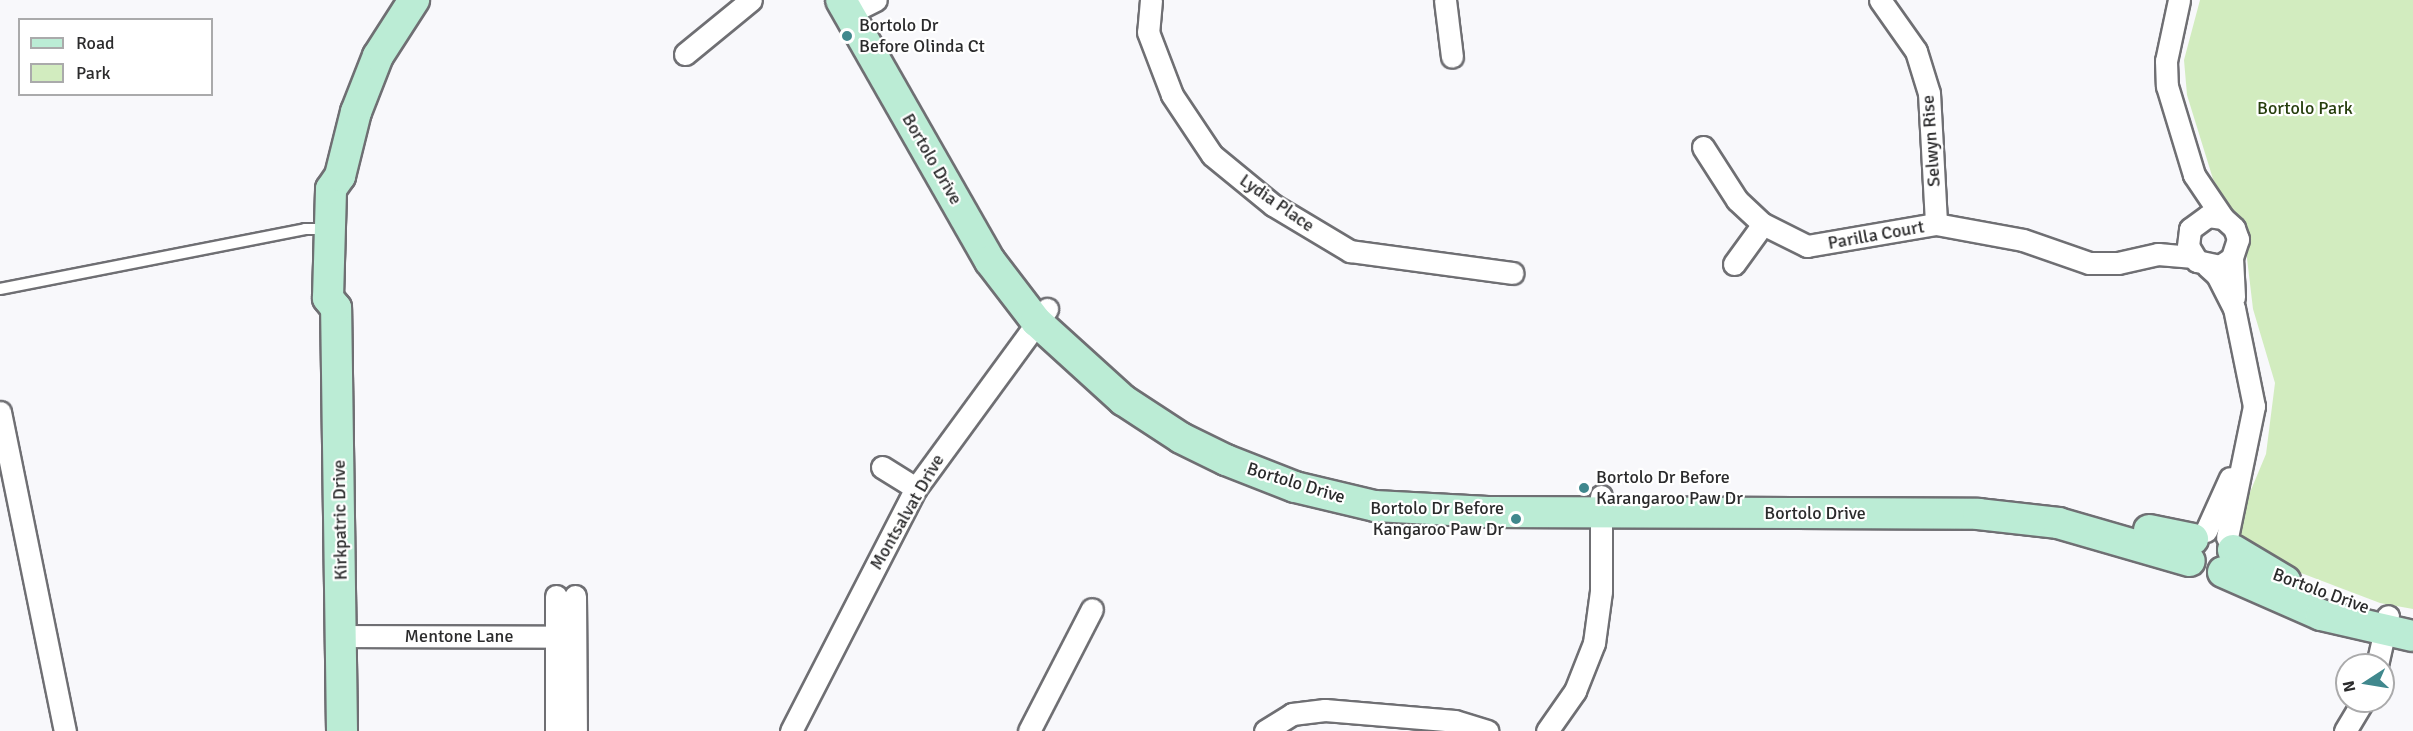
<!DOCTYPE html>
<style>
body{margin:0}
#map{position:relative;width:2413px;height:731px;overflow:hidden;background:#f8f8fb;font-family:Signika,sans-serif}
div>[style]{position:absolute}
[style*='--x']{left:calc(var(--x)*1px);top:calc(var(--y)*1px);width:calc(var(--w)*1px);rotate:calc(var(--a)*1deg)}
.green>*{inset:0;background:#d2ecbf}
.roads{filter:drop-shadow(2px 0 #6f6f73) drop-shadow(-2px 0 #6f6f73) drop-shadow(0 2px #6f6f73) drop-shadow(0 -2px #6f6f73)}
.lane>*{height:10px;margin:-5px;padding:0 5px;transform-origin:5px;border-radius:5px;background:#fff}
.street>*{height:21px;margin:-10.5px;padding:0 10.5px;transform-origin:10.5px;border-radius:10.5px;background:#fff}
.secondary>*{height:30px;margin:-15px;padding:0 15px;transform-origin:15px;border-radius:15px;background:#bbecd5}
.dots>*{width:16px;height:16px;translate:-50% -50%;box-sizing:border-box;border:3px solid #fff;border-radius:50%}
span{translate:-50% -50%;white-space:nowrap;text-align:center;line-height:1.15;-webkit-text-stroke:4.5px #fff;paint-order:stroke}
.poi-label{font-size:18px;color:#2b2b2c}
.left{translate:0 -50%;text-align:left}
.right{translate:-100% -50%;text-align:right}
.park-label{font-size:18px;color:#263e0d}
.street-label{font-size:18px;color:#2b2b2c}
.legend{position:absolute;left:18px;top:18px;width:195px;height:78px;box-sizing:border-box;background:#fff;border:2px solid #aaaaab;margin:0;padding:8px 10px;list-style:none;font-size:18px;color:#2b2b2c}
.legend li{display:flex;align-items:center;gap:12px;height:30px}
.legend b{width:30px;border:2px solid #aaaaab}
.north{position:absolute;left:2335px;top:653px;width:60px;height:60px;box-sizing:border-box;background:#fff;border:2px solid #aaaaab;border-radius:50%;rotate:258deg;font-size:16px;font-weight:700;line-height:24px;text-align:center;color:#2b2b2c}
.north::after{content:'';display:block;margin:auto;width:21px;height:27px;background:#40888d;clip-path:polygon(50% 0,100% 100%,50% 72%,0 100%)}
</style>
<div id="map">
<div class="green">
<div style="clip-path:polygon(2200px 0,2413px 0,2413px 609px,2380px 603px,2228px 545px,2266px 454px,2275px 383px,2253px 309px,2244px 233px,2213px 179px,2187px 95px,2184px 60px)"></div>
</div>
<div class="roads">
<div class="lane">
<div style="--x:0;--y:289;--w:311;--a:-11.1"></div>
<div style="--x:305;--y:229;--w:22;--a:0"></div>
</div>
<div class="street">
<div style="--x:1151;--y:0;--w:32;--a:95"></div>
<div style="--x:1148;--y:32;--w:67;--a:69.1"></div>
<div style="--x:1172;--y:95;--w:72;--a:56.3"></div>
<div style="--x:1212;--y:155;--w:79;--a:39.3"></div>
<div style="--x:1273;--y:205;--w:90;--a:30.9"></div>
<div style="--x:1350;--y:251;--w:164;--a:7.7"></div>
<div style="--x:1445;--y:0;--w:57;--a:83"></div>
<div style="--x:1880;--y:0;--w:62;--a:54.8"></div>
<div style="--x:1916;--y:51;--w:44;--a:72.8"></div>
<div style="--x:1929;--y:93;--w:131;--a:86.9"></div>
<div style="--x:2179;--y:0;--w:62;--a:102"></div>
<div style="--x:2166;--y:61;--w:25;--a:88"></div>
<div style="--x:2167;--y:86;--w:93;--a:73.1"></div>
<div style="--x:2194;--y:175;--w:52;--a:56"></div>
<div style="--x:850;--y:13;--w:29;--a:-27"></div>
<div style="--x:685;--y:54;--w:85;--a:-39.3"></div>
<div style="--x:1703;--y:147;--w:63;--a:57.3"></div>
<div style="--x:1737;--y:200;--w:35;--a:43"></div>
<div style="--x:1763;--y:224;--w:49;--a:26.6"></div>
<div style="--x:1807;--y:246;--w:131;--a:-9.7"></div>
<div style="--x:1936;--y:224;--w:88;--a:10.4"></div>
<div style="--x:2023;--y:240;--w:70;--a:19.2"></div>
<div style="--x:2089;--y:263;--w:29;--a:0"></div>
<div style="--x:2118;--y:263;--w:41;--a:-12.7"></div>
<div style="--x:2158;--y:254;--w:36;--a:5"></div>
<div style="--x:2232;--y:258;--w:14;--a:146"></div>
<div style="--x:2220;--y:266;--w:24;--a:-168"></div>
<div style="--x:2197;--y:261;--w:17;--a:-121"></div>
<div style="--x:2188;--y:246;--w:17;--a:-83"></div>
<div style="--x:2190;--y:229;--w:22;--a:-36"></div>
<div style="--x:2208;--y:216;--w:15;--a:8"></div>
<div style="--x:2223;--y:218;--w:15;--a:42"></div>
<div style="--x:2234;--y:228;--w:12;--a:70"></div>
<div style="--x:2238;--y:239;--w:20;--a:108"></div>
<div style="--x:2232;--y:258;--w:39;--a:87"></div>
<div style="--x:1734;--y:264;--w:49;--a:-54.1"></div>
<div style="--x:2207;--y:266;--w:13;--a:42"></div>
<div style="--x:2217;--y:275;--w:37;--a:63"></div>
<div style="--x:2234;--y:308;--w:100;--a:78.5"></div>
<div style="--x:2254;--y:406;--w:134;--a:101.6"></div>
<div style="--x:0;--y:412;--w:326;--a:78.5"></div>
<div style="--x:882;--y:467;--w:40;--a:32"></div>
<div style="--x:2206;--y:531;--w:58;--a:-65.6"></div>
<div style="--x:556;--y:596;--w:135;--a:90"></div>
<div style="--x:575;--y:596;--w:135;--a:89.6"></div>
<div style="--x:342;--y:636;--w:233;--a:0.2"></div>
<div style="--x:2377;--y:665;--w:50;--a:-77.3"></div>
<div style="--x:791;--y:731;--w:273;--a:-62.8"></div>
<div style="--x:916;--y:488;--w:222;--a:-53.8"></div>
<div style="--x:1029;--y:731;--w:137;--a:-62.7"></div>
<div style="--x:1265;--y:731;--w:32;--a:-32"></div>
<div style="--x:1292;--y:714;--w:33;--a:-7"></div>
<div style="--x:1325;--y:710;--w:130;--a:4.8"></div>
<div style="--x:1455;--y:721;--w:34;--a:17"></div>
<div style="--x:1547;--y:731;--w:49;--a:-55"></div>
<div style="--x:1575;--y:691;--w:52;--a:-68.4"></div>
<div style="--x:1594;--y:643;--w:52;--a:-82.3"></div>
<div style="--x:1601;--y:591;--w:95;--a:-90"></div>
<div style="--x:2345;--y:731;--w:35;--a:-59"></div>
</div>
<div class="secondary">
<div style="--x:841;--y:0;--w:301;--a:60.3"></div>
<div style="--x:990;--y:261;--w:76;--a:52.5"></div>
<div style="--x:1036;--y:321;--w:118;--a:42.2"></div>
<div style="--x:1123;--y:400;--w:69;--a:33.2"></div>
<div style="--x:1181;--y:438;--w:50;--a:26.1"></div>
<div style="--x:1226;--y:460;--w:74;--a:21.4"></div>
<div style="--x:1295;--y:487;--w:82;--a:13.4"></div>
<div style="--x:1375;--y:506;--w:113;--a:3"></div>
<div style="--x:1488;--y:512;--w:490;--a:0.2"></div>
<div style="--x:1978;--y:514;--w:81;--a:6.4"></div>
<div style="--x:2058;--y:523;--w:137;--a:16.1"></div>
<div style="--x:2149;--y:530;--w:45;--a:11.6"></div>
<div style="--x:2233;--y:550;--w:61;--a:30.8"></div>
<div style="--x:2223;--y:572;--w:107;--a:23.7"></div>
<div style="--x:2321;--y:615;--w:94;--a:12.9"></div>
<div style="--x:342;--y:731;--w:423;--a:-90.8"></div>
<div style="--x:336;--y:308;--w:13;--a:-129"></div>
<div style="--x:328;--y:298;--w:109;--a:-88.4"></div>
<div style="--x:331;--y:189;--w:16;--a:-55"></div>
<div style="--x:340;--y:176;--w:66;--a:-76"></div>
<div style="--x:356;--y:112;--w:60;--a:-68.6"></div>
<div style="--x:378;--y:56;--w:67;--a:-57.3"></div>
</div>
</div>
<div class="dots">
<div style="left:847px;top:36px;background:#40888d"></div>
<div style="left:1584px;top:488px;background:#40888d"></div>
<div style="left:1516px;top:519px;background:#40888d"></div>
</div>
<div class="poi-label">
<span class="left" style="left:859px;top:36px">Bortolo Dr<br>Before Olinda Ct</span>
<span class="left" style="left:1596px;top:488px">Bortolo Dr Before<br>Karangaroo Paw Dr</span>
<span class="right" style="left:1504px;top:519px">Bortolo Dr Before<br>Kangaroo Paw Dr</span>
</div>
<div class="park-label">
<span style="left:2305px;top:108px">Bortolo Park</span>
</div>
<div class="street-label">
<span style="left:1931px;top:141px;rotate:-94deg">Selwyn Rise</span>
<span style="left:932px;top:159px;rotate:60deg">Bortolo Drive</span>
<span style="left:1277px;top:203px;rotate:35deg">Lydia Place</span>
<span style="left:1876px;top:235px;rotate:-10deg">Parilla Court</span>
<span style="left:1296px;top:483px;rotate:17deg">Bortolo Drive</span>
<span style="left:907px;top:512px;rotate:-60deg">Montsalvat Drive</span>
<span style="left:1815px;top:513px">Bortolo Drive</span>
<span style="left:340px;top:520px;rotate:-91deg">Kirkpatric Drive</span>
<span style="left:2321px;top:591px;rotate:20deg">Bortolo Drive</span>
<span style="left:459px;top:636px">Mentone Lane</span>
</div>
<ul class="legend">
<li><b style="height:8px;background:#bbecd5"></b>Road</li>
<li><b style="height:16px;background:#d2ecbf"></b>Park</li>
</ul>
<div class="north">N</div>
</div>
